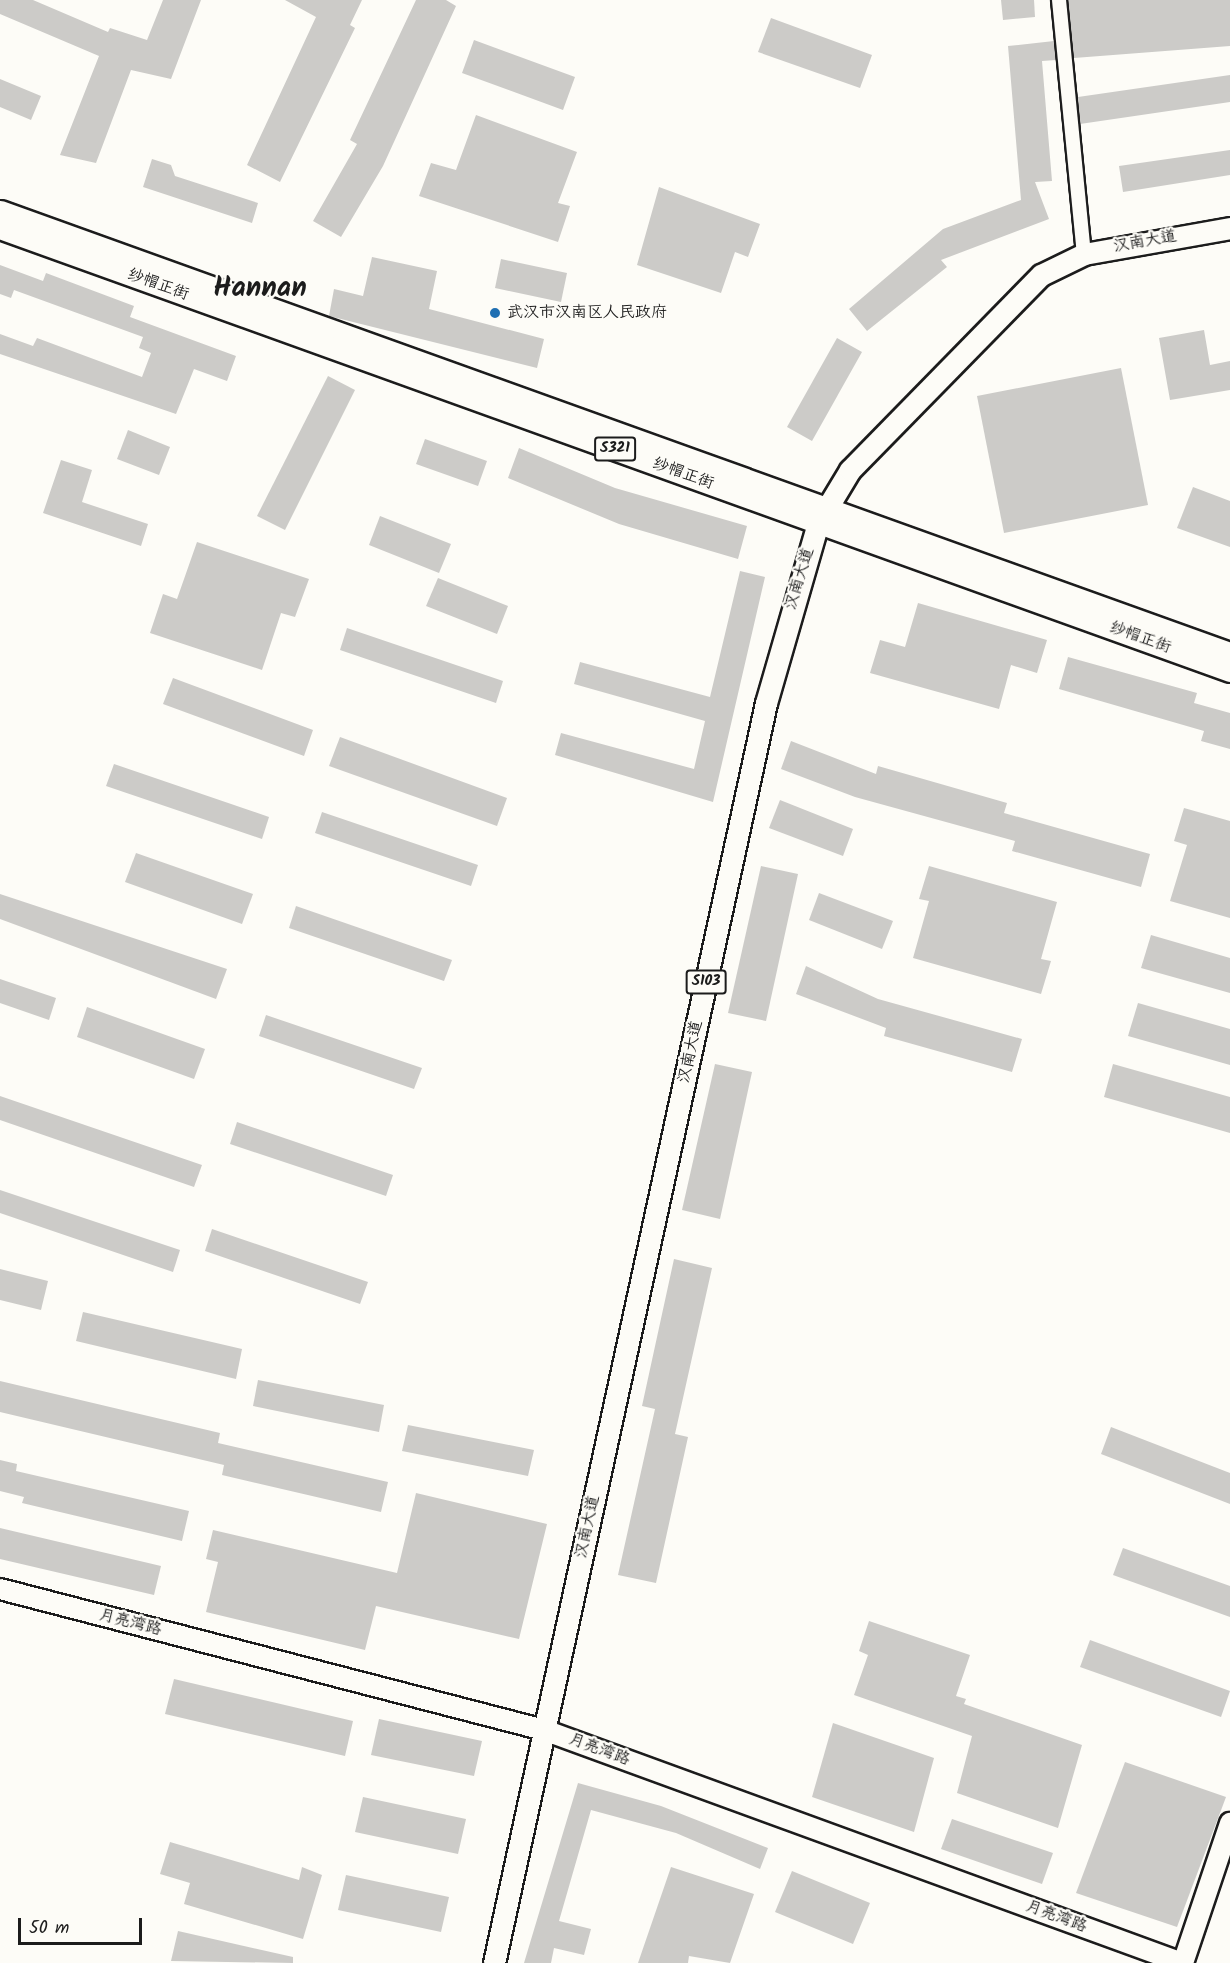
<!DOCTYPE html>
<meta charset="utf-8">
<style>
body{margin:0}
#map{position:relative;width:1230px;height:1963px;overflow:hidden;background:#fdfcf7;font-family:Kalam,"LXGW WenKai TC",sans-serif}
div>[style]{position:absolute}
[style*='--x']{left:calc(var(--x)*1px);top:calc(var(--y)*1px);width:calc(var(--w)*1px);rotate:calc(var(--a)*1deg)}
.building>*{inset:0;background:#cccbc8}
.roads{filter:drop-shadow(2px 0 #1c1c1c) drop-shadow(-2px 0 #1c1c1c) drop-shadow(0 2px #1c1c1c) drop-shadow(0 -2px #1c1c1c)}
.street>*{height:14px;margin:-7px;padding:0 7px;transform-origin:7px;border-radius:7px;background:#fdfcf7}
.secondary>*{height:20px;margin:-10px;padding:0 10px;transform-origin:10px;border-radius:10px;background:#fdfcf7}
.primary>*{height:21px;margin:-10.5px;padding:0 10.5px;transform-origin:10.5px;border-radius:10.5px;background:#fdfcf7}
.dots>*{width:16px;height:16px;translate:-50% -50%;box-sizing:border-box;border:3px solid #fdfcf7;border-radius:50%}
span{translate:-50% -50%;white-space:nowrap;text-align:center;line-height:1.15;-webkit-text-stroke:4.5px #fdfcf7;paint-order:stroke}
.shield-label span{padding:2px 4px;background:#fdfcf7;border:2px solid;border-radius:4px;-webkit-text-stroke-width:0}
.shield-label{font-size:15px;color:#1c1c1c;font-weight:700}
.street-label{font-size:16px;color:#1c1c1c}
.poi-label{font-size:16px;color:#1c1c1c}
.left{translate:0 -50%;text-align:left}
.town-label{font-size:28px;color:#1c1c1c;font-weight:700}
.scale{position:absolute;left:18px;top:1918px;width:124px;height:27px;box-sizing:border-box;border:3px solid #1c1c1c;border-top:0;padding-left:8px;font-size:18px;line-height:21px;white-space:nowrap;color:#1c1c1c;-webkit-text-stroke:4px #fdfcf7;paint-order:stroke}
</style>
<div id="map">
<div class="building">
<div style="clip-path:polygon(0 0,33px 0,108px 32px,110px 28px,147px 40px,163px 0,201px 0,171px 79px,131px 70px,96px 163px,60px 155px,99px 56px,0 14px)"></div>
<div style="clip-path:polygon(285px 0,362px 0,350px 25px,355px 28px,280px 182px,247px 165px,316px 17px)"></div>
<div style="clip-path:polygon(416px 0,446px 0,456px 6px,383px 166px,341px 237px,313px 221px,357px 144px,350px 140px)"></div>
<div style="clip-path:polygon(1001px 0,1034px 0,1035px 17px,1003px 20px)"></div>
<div style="clip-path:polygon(1068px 0,1230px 0,1230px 46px,1074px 58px)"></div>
<div style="clip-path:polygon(771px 18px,872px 55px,860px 88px,758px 52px)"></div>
<div style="clip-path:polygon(474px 40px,575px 77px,563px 110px,462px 73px)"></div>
<div style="clip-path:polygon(1054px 41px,1056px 60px,1042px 61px,1052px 181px,1035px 182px,1049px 219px,941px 260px,947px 267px,867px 331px,849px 309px,943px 229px,1021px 200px,1008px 46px)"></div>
<div style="clip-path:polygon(1230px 75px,1230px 102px,1080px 124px,1078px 97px)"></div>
<div style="clip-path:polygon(0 79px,41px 96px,31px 120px,0 107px)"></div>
<div style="clip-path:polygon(476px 115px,577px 152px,558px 203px,570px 206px,558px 242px,419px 196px,431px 163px,456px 170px)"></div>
<div style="clip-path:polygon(1230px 150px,1230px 175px,1123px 192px,1119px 166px)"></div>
<div style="clip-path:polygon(152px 159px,171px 165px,175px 176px,258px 203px,252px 223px,143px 187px)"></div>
<div style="clip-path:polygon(659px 187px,760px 224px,748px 257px,735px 252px,721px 293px,637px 265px)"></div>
<div style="clip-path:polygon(372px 257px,437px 271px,429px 309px,544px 339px,537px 368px,329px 316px,334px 289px,363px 296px)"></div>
<div style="clip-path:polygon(501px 259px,567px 273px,561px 302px,495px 288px)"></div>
<div style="clip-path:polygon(0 265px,43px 281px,46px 273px,134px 306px,130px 317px,236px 356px,227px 381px,194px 369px,176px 414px,0 354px,0 334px,33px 346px,37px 338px,142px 377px,151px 353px,139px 348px,143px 337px,14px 290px,11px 298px,0 294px)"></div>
<div style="clip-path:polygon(1204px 330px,1210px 365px,1230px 361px,1230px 390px,1170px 400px,1159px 338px)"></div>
<div style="clip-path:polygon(837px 338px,862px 352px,812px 441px,787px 427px)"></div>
<div style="clip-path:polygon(1121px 368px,1148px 505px,1004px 533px,977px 396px)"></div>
<div style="clip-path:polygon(328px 376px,355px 390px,285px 530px,257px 516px)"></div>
<div style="clip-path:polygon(128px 430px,170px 447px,159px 475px,117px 459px)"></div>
<div style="clip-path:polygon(425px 439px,487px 461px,478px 486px,416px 464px)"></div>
<div style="clip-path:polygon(519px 448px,615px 488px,747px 526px,738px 559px,619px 524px,508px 478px)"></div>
<div style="clip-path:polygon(61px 460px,92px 470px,82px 502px,148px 524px,141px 546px,43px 513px)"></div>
<div style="clip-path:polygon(1193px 487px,1230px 501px,1230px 547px,1177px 528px)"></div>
<div style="clip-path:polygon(380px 516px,451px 544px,439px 573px,369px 545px)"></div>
<div style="clip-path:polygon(197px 542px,309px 579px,295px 617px,281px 613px,262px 670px,150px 633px,163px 594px,177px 599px)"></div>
<div style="clip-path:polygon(740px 571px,765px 577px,713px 802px,555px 755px,561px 733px,694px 769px,705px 721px,574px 684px,580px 662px,710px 697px)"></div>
<div style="clip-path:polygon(438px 578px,508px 606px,497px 634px,426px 606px)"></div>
<div style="clip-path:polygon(918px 603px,1047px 640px,1037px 673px,1011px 665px,999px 709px,870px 673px,880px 640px,905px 647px)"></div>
<div style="clip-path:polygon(347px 628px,503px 681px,496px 703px,340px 650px)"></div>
<div style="clip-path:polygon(1068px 657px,1197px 693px,1194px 703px,1230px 713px,1230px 749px,1201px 741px,1204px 731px,1059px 689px)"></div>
<div style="clip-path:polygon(173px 678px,313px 730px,304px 756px,163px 704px)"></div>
<div style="clip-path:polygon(340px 737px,507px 798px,497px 826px,329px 766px)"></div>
<div style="clip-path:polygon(791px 741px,876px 774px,878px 766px,1007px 803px,1004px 813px,1150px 854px,1141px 887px,1012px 851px,1015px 841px,855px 797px,781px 769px)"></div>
<div style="clip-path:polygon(114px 764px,269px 817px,262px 839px,106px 786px)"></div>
<div style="clip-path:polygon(780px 800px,853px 829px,843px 856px,769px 828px)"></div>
<div style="clip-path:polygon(1184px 808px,1230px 821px,1230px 918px,1170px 901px,1187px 845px,1174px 841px)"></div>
<div style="clip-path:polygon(322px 812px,478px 865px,471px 886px,315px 833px)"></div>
<div style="clip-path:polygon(136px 853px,253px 894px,242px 924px,125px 882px)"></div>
<div style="clip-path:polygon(761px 866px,798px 874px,766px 1021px,728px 1013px)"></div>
<div style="clip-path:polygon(929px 866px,1057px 902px,1041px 959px,1051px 961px,1041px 994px,913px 958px,929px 901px,919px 899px)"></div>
<div style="clip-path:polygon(819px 893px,893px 921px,882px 949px,809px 920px)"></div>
<div style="clip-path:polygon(0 894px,227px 969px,216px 999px,0 919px)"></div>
<div style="clip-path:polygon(296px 906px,452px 960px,444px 981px,289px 928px)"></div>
<div style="clip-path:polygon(1151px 935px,1230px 958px,1230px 993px,1141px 968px)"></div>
<div style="clip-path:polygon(806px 966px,878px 999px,1022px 1039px,1012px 1072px,884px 1036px,886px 1028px,796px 994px)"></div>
<div style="clip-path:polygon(0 979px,56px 998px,49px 1020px,0 1003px)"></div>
<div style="clip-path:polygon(1138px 1003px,1230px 1029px,1230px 1065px,1128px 1036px)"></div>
<div style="clip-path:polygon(87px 1007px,205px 1049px,194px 1079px,77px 1037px)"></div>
<div style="clip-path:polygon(266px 1015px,422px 1068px,414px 1089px,259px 1036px)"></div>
<div style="clip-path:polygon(715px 1064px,752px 1072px,720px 1219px,682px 1210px)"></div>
<div style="clip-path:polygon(1113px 1064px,1230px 1097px,1230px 1133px,1104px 1097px)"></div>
<div style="clip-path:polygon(0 1096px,202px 1165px,194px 1187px,0 1120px)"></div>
<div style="clip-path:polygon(237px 1122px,393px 1175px,386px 1196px,230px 1144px)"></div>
<div style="clip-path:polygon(0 1190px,180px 1250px,173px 1272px,0 1213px)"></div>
<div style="clip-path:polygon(212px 1229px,368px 1282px,360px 1304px,205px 1251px)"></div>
<div style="clip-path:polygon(674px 1259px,712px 1268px,675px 1434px,688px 1437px,656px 1583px,618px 1575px,655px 1409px,642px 1406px)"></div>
<div style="clip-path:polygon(0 1269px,48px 1281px,41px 1310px,0 1300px)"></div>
<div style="clip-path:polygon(83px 1312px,242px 1349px,236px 1379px,76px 1341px)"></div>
<div style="clip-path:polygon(258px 1380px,384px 1405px,379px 1432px,253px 1406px)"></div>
<div style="clip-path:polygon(0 1381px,220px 1433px,218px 1443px,388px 1482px,381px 1512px,222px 1475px,224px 1465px,0 1412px)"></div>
<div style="clip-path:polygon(408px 1425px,534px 1450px,528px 1476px,402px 1451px)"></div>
<div style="clip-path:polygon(1111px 1427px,1230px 1473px,1230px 1504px,1101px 1454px)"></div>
<div style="clip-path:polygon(0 1460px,17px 1464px,16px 1471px,189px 1511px,182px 1541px,22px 1503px,24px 1497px,0 1491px)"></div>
<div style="clip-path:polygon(416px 1493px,547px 1524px,519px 1639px,376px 1606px,365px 1650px,206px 1612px,218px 1562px,206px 1559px,213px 1530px,397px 1573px)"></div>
<div style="clip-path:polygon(0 1528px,161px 1566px,154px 1595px,0 1559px)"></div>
<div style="clip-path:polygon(1123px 1548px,1230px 1586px,1230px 1617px,1113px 1575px)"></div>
<div style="clip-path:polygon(869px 1621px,970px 1655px,956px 1696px,966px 1699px,964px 1704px,1082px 1745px,1058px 1828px,957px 1793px,972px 1736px,854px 1695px,868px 1655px,859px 1651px)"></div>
<div style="clip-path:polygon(1090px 1640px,1230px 1691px,1221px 1717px,1080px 1667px)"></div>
<div style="clip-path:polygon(174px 1679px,353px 1721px,345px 1756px,165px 1714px)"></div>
<div style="clip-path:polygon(379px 1719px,482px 1741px,474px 1776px,371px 1755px)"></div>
<div style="clip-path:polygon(833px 1723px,934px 1758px,914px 1832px,812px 1797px)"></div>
<div style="clip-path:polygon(1125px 1762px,1226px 1797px,1177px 1927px,1076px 1893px)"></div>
<div style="clip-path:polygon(578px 1783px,661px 1806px,768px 1848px,760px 1869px,676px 1833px,591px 1810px,559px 1921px,591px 1929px,584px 1955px,554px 1948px,551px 1963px,524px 1963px)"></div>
<div style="clip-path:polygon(363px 1797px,466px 1819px,458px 1854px,355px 1832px)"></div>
<div style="clip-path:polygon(952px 1819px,1053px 1853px,1042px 1884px,941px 1849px)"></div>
<div style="clip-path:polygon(170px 1842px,299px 1880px,302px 1867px,322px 1875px,303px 1939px,184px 1904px,190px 1883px,160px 1874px)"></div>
<div style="clip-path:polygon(671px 1867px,754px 1894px,730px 1963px,689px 1956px,688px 1963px,638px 1963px)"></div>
<div style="clip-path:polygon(792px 1871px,870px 1903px,853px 1944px,775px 1912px)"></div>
<div style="clip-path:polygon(346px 1875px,449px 1897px,441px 1932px,338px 1910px)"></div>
<div style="clip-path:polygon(178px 1931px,293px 1957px,293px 1963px,171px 1961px)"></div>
</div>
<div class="roads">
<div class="street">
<div style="--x:1059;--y:0;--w:255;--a:84.4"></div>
</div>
<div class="secondary">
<div style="--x:0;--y:1589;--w:562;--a:14.53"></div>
<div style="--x:544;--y:1730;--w:679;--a:20.06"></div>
<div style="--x:1183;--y:1963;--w:148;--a:-71.4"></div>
</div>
<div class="primary">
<div style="--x:0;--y:211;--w:1307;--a:19.77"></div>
<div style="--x:0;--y:228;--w:1307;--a:19.81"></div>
<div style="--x:494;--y:1963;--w:1289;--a:-77.82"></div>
<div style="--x:766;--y:703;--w:187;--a:-73.9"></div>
<div style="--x:818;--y:523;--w:62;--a:-58.9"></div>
<div style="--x:850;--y:470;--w:273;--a:-45.6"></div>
<div style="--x:1041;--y:275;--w:48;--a:-26"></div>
<div style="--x:1084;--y:254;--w:148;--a:-10.1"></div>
</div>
</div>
<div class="dots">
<div style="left:495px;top:313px;background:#1f6fb2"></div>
</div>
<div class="shield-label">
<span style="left:615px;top:449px">S321</span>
<span style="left:706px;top:982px">S103</span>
</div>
<div class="street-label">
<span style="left:1145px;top:242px;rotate:-10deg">汉南大道</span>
<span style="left:158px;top:285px;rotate:20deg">纱帽正街</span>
<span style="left:683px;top:474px;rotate:20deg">纱帽正街</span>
<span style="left:800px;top:579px;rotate:-73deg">汉南大道</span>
<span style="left:1140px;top:638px;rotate:20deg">纱帽正街</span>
<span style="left:691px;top:1052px;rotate:-78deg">汉南大道</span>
<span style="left:588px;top:1527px;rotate:-78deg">汉南大道</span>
<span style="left:130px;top:1623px;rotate:14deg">月亮湾路</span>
<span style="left:599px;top:1750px;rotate:20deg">月亮湾路</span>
<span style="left:1056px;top:1917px;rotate:20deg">月亮湾路</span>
</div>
<div class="poi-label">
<span class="left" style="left:507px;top:313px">武汉市汉南区人民政府</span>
</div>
<div class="town-label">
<span style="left:260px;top:289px">Hannan</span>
</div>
<div class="scale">50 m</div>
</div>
